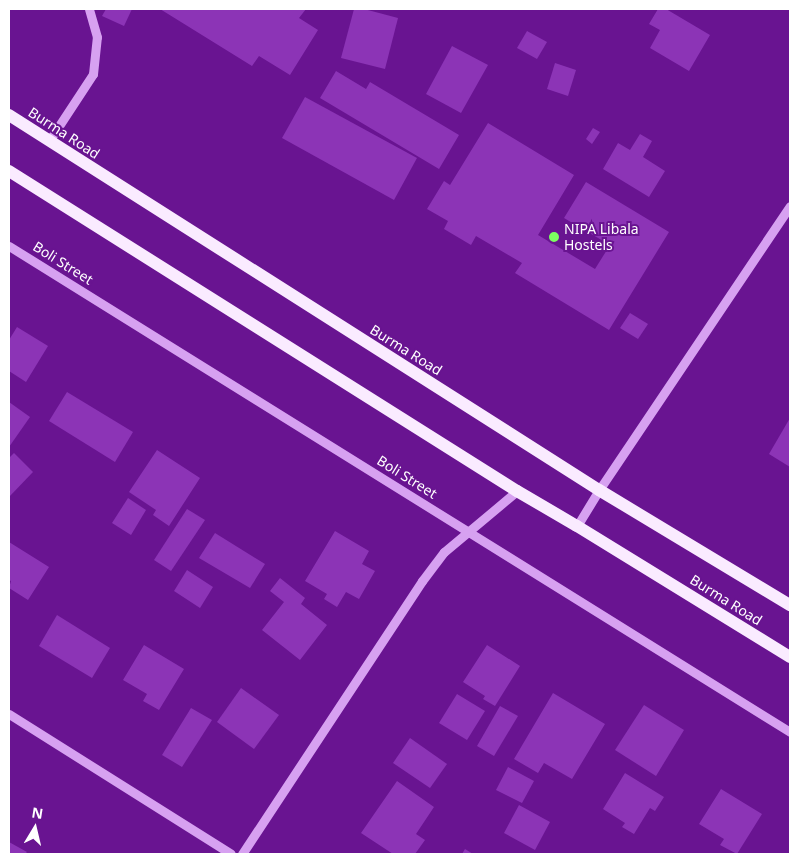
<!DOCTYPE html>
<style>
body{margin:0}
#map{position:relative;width:799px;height:863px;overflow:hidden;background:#691491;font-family:"Noto Sans",sans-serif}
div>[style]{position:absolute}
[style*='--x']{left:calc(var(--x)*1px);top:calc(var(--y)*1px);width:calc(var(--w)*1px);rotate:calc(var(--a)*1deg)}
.building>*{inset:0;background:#8c34b6}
.minor>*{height:9px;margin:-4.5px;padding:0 4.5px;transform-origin:4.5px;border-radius:4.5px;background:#d7a1f1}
.major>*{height:12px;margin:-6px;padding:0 6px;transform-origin:6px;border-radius:6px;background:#faebff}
.dots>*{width:14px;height:14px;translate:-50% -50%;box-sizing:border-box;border:2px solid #691491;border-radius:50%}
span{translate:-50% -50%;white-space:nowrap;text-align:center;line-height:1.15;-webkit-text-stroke:4px #691491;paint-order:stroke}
.street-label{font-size:14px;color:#fff}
.poi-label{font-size:14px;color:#fff}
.left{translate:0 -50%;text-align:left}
.frame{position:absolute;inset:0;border:10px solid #fff;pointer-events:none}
.north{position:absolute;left:10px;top:803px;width:50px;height:50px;-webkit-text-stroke:4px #691491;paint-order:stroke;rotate:9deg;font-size:14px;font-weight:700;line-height:20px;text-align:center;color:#fff}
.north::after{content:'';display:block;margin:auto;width:18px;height:22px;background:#fff;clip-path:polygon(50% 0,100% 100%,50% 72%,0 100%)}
</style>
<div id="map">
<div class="building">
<div style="clip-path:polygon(106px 9px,132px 9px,124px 26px,102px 16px)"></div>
<div style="clip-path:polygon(160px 9px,306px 9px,299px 18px,318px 30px,290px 75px,259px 56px,252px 66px)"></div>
<div style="clip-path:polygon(354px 9px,364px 9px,398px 18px,385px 69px,341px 58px)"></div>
<div style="clip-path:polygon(658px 9px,666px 9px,710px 35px,689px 71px,650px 48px,660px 30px,649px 24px)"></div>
<div style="clip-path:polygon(527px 31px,547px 42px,537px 59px,517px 48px)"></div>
<div style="clip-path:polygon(452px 46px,488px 65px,461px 113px,426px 94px)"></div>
<div style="clip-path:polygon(555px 63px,576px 70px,568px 96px,547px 89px)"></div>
<div style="clip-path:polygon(336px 71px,366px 89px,370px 82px,459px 135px,439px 169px,320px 98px)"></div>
<div style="clip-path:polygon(305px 97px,417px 158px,394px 200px,282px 138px)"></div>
<div style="clip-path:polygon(488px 123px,574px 175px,538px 235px,595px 269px,610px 245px,564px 218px,586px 182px,669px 232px,609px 330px,515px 273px,522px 263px,476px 236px,471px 245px,444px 229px,448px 221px,427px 209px,444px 181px,450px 185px)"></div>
<div style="clip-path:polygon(593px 128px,600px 132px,592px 144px,586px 139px)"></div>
<div style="clip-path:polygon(640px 134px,652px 141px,643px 157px,665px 171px,649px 197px,603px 169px,618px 143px,630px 150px)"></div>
<div style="clip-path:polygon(630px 313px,648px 324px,638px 339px,620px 328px)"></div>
<div style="clip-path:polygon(17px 327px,48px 346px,26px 382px,9px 371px,9px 340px)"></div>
<div style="clip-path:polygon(67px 392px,133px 432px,115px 462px,49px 421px)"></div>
<div style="clip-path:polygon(9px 402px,30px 417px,9px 447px)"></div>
<div style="clip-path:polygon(790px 418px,790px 467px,769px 454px)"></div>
<div style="clip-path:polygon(157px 450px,200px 478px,169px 526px,153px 515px,156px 510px,129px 492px)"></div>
<div style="clip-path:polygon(14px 453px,33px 472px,9px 497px,9px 458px)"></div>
<div style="clip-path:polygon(128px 498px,146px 510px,131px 535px,112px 523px)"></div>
<div style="clip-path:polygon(187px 509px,205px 520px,171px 571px,154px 560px)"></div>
<div style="clip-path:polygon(335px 531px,369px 551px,362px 564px,375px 571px,359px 599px,346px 592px,337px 607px,324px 599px,327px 594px,305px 581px)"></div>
<div style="clip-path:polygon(215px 533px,265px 564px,250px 588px,199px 558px)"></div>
<div style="clip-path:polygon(9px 542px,49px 567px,28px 600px,9px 588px,11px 581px,9px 580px)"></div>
<div style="clip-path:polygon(187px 570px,213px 587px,200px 608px,174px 591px)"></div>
<div style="clip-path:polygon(280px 578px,305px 598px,301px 604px,327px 625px,300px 660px,262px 630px,284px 602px,270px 591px)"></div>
<div style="clip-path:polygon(57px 615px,110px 648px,92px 678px,39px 646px)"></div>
<div style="clip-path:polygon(144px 645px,184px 669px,159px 710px,143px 701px,147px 694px,123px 680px)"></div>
<div style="clip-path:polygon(487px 645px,520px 666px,495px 706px,483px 699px,485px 696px,463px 682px)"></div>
<div style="clip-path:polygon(241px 688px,279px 715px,254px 749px,217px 722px)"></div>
<div style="clip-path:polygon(553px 693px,605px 724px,572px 779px,544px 763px,538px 773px,514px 759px)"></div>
<div style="clip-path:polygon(457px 694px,485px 711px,467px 740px,439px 723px)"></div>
<div style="clip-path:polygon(644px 705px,684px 730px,656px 776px,615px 750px)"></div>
<div style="clip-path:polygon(500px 706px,518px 716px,494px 756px,477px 746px)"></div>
<div style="clip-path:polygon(191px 708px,212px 720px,182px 767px,162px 755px)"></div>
<div style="clip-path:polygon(410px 738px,447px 764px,430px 788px,393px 763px)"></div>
<div style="clip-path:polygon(508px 767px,534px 781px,522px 803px,496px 790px)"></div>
<div style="clip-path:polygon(625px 773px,664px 797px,655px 811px,650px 808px,634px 834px,622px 827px,625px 823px,603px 809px)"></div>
<div style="clip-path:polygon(397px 781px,434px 807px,416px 834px,425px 840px,415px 854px,393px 854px,361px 833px)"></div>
<div style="clip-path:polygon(721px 789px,762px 814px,737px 854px,720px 845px,724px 839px,699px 824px)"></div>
<div style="clip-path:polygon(519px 805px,550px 822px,535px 850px,504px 833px)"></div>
<div style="clip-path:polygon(9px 842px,27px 852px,25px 854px,9px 854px)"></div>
<div style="clip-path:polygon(465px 849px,473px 854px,462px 854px)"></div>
</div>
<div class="minor">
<div style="--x:49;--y:141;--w:80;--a:-56.7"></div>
<div style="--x:93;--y:74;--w:37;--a:-84"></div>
<div style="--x:97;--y:37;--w:29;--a:-106"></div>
<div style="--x:9;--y:246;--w:920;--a:31.89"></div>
<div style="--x:577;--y:526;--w:42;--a:-58.6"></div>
<div style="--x:599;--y:490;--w:342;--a:-56.1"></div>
<div style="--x:9;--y:714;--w:262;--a:32.2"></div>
<div style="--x:242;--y:854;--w:327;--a:-56.6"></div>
<div style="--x:422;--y:581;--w:36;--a:-53"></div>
<div style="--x:444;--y:552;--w:95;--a:-39.9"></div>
</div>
<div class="major">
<div style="--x:9;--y:115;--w:699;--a:32.44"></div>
<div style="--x:599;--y:490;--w:223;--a:31.1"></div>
<div style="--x:9;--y:171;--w:600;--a:32.21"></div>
<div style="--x:517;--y:491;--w:69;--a:30.3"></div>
<div style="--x:577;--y:526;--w:250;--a:31.6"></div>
</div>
<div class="dots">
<div style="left:554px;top:237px;background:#7cff61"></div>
</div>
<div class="street-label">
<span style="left:64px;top:133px;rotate:33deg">Burma Road</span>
<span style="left:63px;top:263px;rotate:32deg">Boli Street</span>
<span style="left:406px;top:350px;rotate:32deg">Burma Road</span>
<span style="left:407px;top:477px;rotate:32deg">Boli Street</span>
<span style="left:726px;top:600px;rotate:32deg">Burma Road</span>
</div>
<div class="poi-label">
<span class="left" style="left:564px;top:237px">NIPA Libala<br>Hostels</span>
</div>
<div class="frame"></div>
<div class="north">N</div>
</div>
